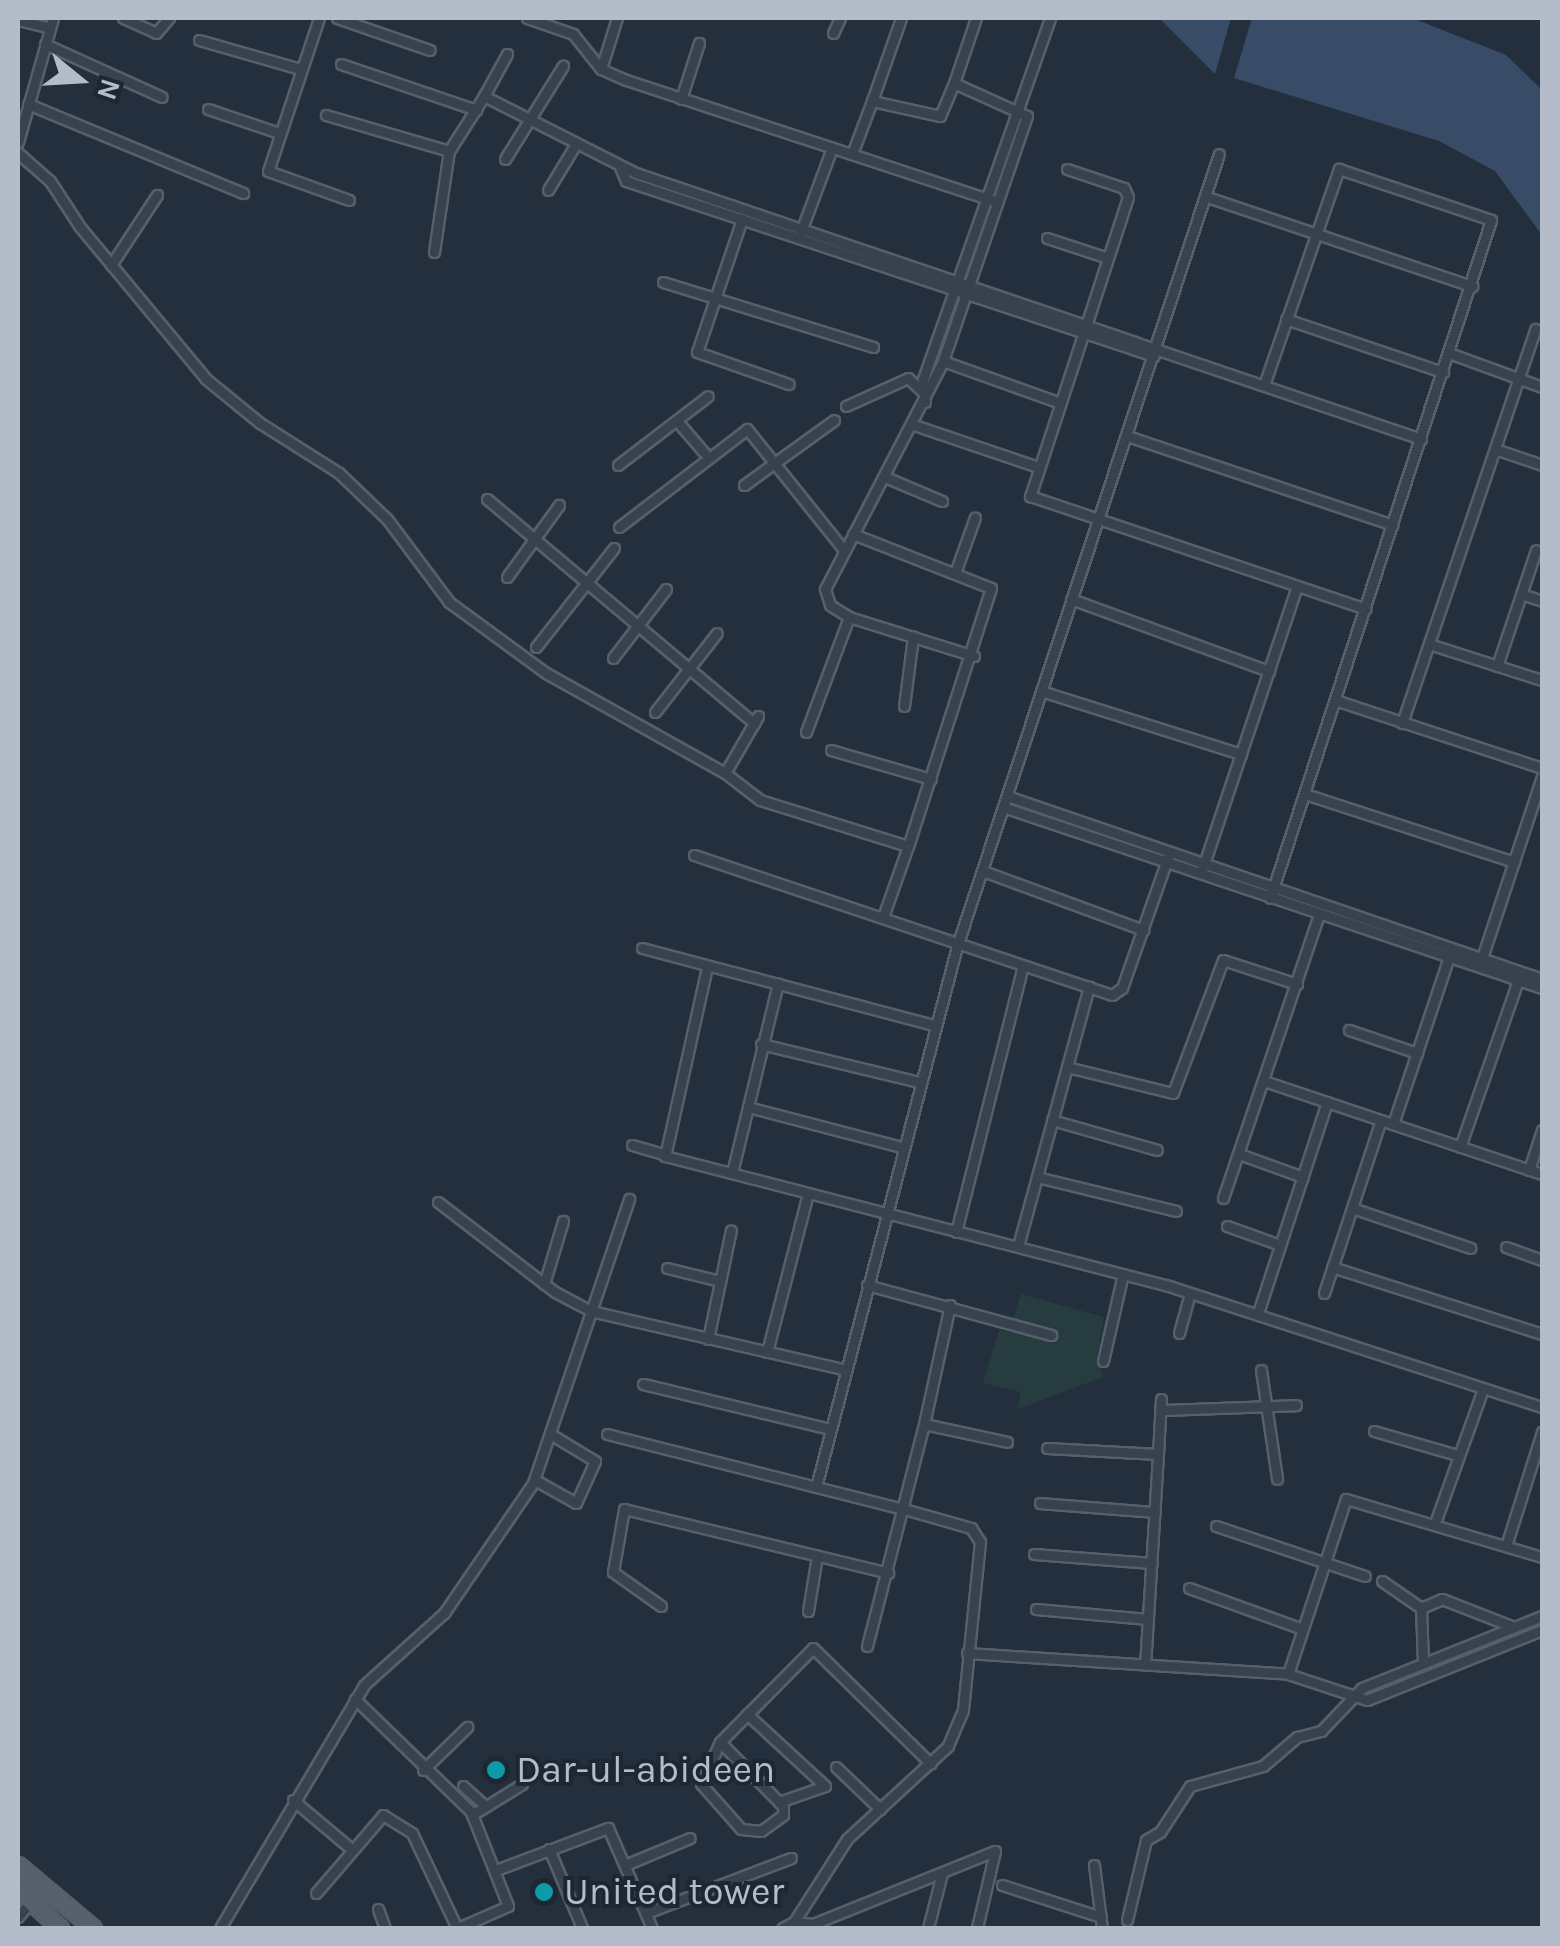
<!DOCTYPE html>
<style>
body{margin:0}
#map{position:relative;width:1560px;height:1946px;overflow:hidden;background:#242f3e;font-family:Karla,sans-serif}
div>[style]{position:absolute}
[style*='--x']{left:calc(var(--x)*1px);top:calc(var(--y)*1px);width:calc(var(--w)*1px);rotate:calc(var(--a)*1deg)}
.green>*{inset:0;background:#263c3f}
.water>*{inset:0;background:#394c67}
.roads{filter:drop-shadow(2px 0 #565f6c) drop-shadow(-2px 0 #565f6c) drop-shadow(0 2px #565f6c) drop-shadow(0 -2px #565f6c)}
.street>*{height:9px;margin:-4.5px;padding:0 4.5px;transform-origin:4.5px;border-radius:4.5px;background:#38414e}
.primary>*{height:15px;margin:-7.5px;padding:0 7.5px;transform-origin:7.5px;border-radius:7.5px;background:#56606e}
.dots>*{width:28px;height:28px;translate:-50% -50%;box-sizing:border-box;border:5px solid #1d2633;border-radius:50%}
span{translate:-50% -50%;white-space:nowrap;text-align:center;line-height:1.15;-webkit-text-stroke:8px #1d2633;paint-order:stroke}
.poi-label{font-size:38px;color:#b4bcc9}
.left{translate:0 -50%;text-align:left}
.frame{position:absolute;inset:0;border:20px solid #b4bcc9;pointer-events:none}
.north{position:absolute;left:30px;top:30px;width:100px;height:100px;-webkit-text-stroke:8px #1d2633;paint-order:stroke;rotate:108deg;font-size:28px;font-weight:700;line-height:40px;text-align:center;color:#b4bcc9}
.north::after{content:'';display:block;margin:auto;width:35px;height:45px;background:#b4bcc9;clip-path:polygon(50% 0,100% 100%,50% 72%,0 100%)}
</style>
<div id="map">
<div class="green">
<div style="clip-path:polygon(1021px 1294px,1104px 1317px,1097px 1357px,1103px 1377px,1018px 1409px,1021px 1392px,983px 1383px,999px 1330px,1009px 1332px)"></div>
</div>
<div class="water">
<div style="clip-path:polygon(1159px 18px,1231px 18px,1215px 74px)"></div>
<div style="clip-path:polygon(1252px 18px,1412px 18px,1506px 55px,1542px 90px,1542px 235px,1495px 171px,1439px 141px,1234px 78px)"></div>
</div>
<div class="roads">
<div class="street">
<div style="--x:123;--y:18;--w:36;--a:24"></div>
<div style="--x:156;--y:33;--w:20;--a:-49"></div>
<div style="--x:319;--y:18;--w:161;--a:108.4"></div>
<div style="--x:268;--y:171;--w:86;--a:19.7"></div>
<div style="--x:337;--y:18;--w:98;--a:19"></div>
<div style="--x:527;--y:18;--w:49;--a:19.2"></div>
<div style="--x:573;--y:34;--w:45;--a:51.3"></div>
<div style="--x:601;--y:69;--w:27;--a:24"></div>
<div style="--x:626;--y:80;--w:391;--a:18.2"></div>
<div style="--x:18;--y:20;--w:32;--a:14"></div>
<div style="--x:833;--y:33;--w:17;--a:-65"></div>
<div style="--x:199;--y:40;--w:105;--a:16"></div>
<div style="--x:45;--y:44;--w:128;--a:24.4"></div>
<div style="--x:341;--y:64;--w:143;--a:18.8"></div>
<div style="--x:601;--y:69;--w:53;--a:-72.6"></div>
<div style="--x:954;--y:83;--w:69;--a:-71.3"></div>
<div style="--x:484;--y:96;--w:48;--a:-61.3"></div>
<div style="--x:681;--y:99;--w:59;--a:-72.2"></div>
<div style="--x:872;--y:101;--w:88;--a:-70.7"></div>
<div style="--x:28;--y:104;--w:233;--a:22.5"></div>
<div style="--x:208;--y:109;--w:75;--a:18.7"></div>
<div style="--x:326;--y:115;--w:128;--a:16.3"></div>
<div style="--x:18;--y:142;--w:129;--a:-74.2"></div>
<div style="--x:18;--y:153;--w:43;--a:41.2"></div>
<div style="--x:50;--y:181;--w:55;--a:56.9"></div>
<div style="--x:80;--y:227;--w:197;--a:50.3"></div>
<div style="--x:206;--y:379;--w:70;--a:39.2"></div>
<div style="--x:260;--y:423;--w:93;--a:32.3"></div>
<div style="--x:339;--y:473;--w:66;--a:43.8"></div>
<div style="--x:387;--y:519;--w:104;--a:53.2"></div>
<div style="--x:449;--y:602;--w:120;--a:36.2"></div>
<div style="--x:546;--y:673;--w:205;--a:29.2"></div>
<div style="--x:725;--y:773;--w:66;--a:-59.9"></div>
<div style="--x:505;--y:159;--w:110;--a:-58.1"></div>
<div style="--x:620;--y:167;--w:15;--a:67"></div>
<div style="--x:626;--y:181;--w:556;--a:18.34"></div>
<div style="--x:1067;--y:169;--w:60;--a:18.4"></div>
<div style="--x:1124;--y:188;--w:10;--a:66"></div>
<div style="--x:1128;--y:197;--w:315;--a:108.1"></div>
<div style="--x:1030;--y:496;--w:354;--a:18.6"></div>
<div style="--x:548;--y:190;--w:50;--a:-58.8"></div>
<div style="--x:1207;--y:197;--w:280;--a:18.6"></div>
<div style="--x:742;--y:219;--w:140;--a:108.7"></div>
<div style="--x:697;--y:352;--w:97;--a:19.2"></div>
<div style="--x:800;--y:234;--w:92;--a:-69.6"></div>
<div style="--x:1047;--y:238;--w:64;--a:18.2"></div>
<div style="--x:434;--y:252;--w:102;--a:-81.6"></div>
<div style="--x:449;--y:151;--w:65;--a:-57.5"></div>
<div style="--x:484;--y:96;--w:170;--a:26.9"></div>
<div style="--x:636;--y:173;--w:829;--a:18.72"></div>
<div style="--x:111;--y:265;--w:84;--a:-56.7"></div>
<div style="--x:663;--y:282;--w:220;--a:17.2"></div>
<div style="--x:1286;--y:319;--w:166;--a:18.7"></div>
<div style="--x:1449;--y:353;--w:99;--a:20.1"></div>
<div style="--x:943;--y:361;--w:124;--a:19.7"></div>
<div style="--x:1264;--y:385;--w:229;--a:-70.9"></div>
<div style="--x:1339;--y:169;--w:160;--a:18.5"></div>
<div style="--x:1491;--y:220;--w:713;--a:108.05"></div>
<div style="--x:925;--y:402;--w:23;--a:-95"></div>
<div style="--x:923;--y:379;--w:383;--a:-70.6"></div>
<div style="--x:846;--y:406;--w:68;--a:-24.3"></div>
<div style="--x:908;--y:378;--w:19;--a:43"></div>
<div style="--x:677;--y:421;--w:46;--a:49.4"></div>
<div style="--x:914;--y:425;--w:131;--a:18.7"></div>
<div style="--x:1127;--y:436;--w:280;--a:18.5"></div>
<div style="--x:1495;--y:449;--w:50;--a:18.8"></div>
<div style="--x:618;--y:465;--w:113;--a:-37.5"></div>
<div style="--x:885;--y:477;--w:62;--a:22.8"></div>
<div style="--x:744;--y:485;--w:111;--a:-35.8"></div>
<div style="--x:487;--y:499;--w:349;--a:40"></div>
<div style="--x:619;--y:527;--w:161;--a:-37.4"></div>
<div style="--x:747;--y:429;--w:154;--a:51.3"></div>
<div style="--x:853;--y:534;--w:148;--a:21.4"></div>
<div style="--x:991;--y:588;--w:271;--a:107.8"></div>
<div style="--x:955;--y:573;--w:59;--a:-70.3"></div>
<div style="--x:507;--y:577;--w:89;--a:-54.2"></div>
<div style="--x:1521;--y:594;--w:22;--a:18"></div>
<div style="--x:1071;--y:599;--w:211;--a:20"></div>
<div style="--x:849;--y:617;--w:22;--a:-148"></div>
<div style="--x:830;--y:605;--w:17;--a:-107"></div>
<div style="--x:825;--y:589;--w:257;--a:-62.6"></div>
<div style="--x:943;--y:361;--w:259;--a:-71.1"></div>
<div style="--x:1027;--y:116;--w:80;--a:-155.7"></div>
<div style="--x:954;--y:83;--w:36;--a:113"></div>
<div style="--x:940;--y:116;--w:70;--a:-167.6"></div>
<div style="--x:872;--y:101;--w:57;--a:110.7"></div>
<div style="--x:1429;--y:644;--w:119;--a:17.7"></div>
<div style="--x:536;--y:647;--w:126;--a:-51.8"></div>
<div style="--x:613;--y:658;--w:87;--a:-52.5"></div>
<div style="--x:1497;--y:666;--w:122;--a:-71.4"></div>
<div style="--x:1041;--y:691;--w:210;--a:17.5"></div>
<div style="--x:1335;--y:700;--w:218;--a:18.2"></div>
<div style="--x:904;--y:706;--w:70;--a:-82.6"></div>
<div style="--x:655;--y:712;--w:100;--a:-51.9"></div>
<div style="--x:1402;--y:723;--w:416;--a:-71.3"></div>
<div style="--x:806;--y:732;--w:123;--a:-69.5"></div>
<div style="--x:849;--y:617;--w:131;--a:17.3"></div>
<div style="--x:831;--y:750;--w:104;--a:16.2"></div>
<div style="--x:725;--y:773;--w:44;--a:37.6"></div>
<div style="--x:760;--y:800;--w:155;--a:17.3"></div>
<div style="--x:908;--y:846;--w:75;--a:109.4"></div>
<div style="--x:1305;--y:794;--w:220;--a:18"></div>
<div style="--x:1007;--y:796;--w:565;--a:18.88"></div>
<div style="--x:1003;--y:807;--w:569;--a:18.56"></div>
<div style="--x:694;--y:855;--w:441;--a:18.5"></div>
<div style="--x:1112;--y:995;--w:12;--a:-35"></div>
<div style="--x:1122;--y:988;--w:142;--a:-70.7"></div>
<div style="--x:1202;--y:870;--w:296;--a:-71.5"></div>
<div style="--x:983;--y:871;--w:171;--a:20.2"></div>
<div style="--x:642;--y:948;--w:301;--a:14.8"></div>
<div style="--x:1480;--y:964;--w:198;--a:-71.7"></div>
<div style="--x:707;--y:967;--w:194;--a:102.5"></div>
<div style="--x:665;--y:1156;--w:520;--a:14.46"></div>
<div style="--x:1169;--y:1286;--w:392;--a:18"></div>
<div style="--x:1349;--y:1030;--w:72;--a:18.7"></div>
<div style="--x:761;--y:1044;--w:163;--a:13.5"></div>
<div style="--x:1067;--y:1067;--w:109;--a:13.8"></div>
<div style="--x:1173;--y:1093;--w:142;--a:-69.4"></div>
<div style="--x:1223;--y:960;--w:78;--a:18"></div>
<div style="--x:1264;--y:1081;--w:293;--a:18.5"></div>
<div style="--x:748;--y:1107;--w:159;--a:14.6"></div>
<div style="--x:1052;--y:1120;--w:109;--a:15.9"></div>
<div style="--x:1393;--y:1124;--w:176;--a:-71.5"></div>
<div style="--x:632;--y:1145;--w:32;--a:16"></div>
<div style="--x:1460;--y:1147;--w:177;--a:-70.8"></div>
<div style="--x:1239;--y:1154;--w:68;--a:19.8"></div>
<div style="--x:1529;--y:1170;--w:42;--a:-72"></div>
<div style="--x:732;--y:1173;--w:195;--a:-76.4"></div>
<div style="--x:1037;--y:1177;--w:143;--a:13.7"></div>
<div style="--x:1223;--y:1198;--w:299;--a:-71.3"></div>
<div style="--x:438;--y:1202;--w:148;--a:37.6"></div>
<div style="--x:555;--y:1292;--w:41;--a:27.8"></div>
<div style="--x:591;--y:1311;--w:262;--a:13"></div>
<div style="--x:1352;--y:1208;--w:125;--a:18.7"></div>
<div style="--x:1227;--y:1226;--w:56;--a:19.7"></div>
<div style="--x:956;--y:1232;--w:274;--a:-75.9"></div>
<div style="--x:1018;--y:1246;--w:269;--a:-74.7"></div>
<div style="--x:1506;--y:1247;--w:38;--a:20"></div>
<div style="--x:1332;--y:1267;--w:220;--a:17.7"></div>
<div style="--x:667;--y:1268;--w:55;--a:13.8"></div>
<div style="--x:544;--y:1284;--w:66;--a:-73.2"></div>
<div style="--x:867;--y:1285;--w:191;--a:15.2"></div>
<div style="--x:1324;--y:1293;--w:182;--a:-71.8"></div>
<div style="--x:950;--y:1305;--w:122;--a:102.3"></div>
<div style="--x:924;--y:1424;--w:85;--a:12.2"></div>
<div style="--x:1258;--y:1313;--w:222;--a:-71.9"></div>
<div style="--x:1179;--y:1333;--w:41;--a:-74.6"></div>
<div style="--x:708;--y:1339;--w:111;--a:-78.1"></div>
<div style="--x:767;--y:1352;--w:163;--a:-75.5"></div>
<div style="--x:1103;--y:1361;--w:89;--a:-77.1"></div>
<div style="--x:1261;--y:1370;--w:110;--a:81.6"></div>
<div style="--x:643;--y:1384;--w:192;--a:13.5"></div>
<div style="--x:1161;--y:1410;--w:135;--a:-2.1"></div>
<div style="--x:1374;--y:1431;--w:86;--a:16.1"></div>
<div style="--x:607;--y:1434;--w:306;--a:14.2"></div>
<div style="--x:904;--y:1509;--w:70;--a:15.8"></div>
<div style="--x:971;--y:1528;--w:17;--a:57"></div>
<div style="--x:980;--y:1542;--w:169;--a:95.8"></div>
<div style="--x:963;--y:1710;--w:39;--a:113"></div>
<div style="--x:948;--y:1746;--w:137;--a:137.4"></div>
<div style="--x:847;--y:1839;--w:98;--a:122.6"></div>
<div style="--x:794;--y:1922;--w:13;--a:153"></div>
<div style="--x:1047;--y:1448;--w:111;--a:3.1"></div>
<div style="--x:1158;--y:1454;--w:211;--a:93.5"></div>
<div style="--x:1158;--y:1454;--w:55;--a:-86.9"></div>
<div style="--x:535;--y:1480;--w:47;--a:29.3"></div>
<div style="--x:576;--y:1503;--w:46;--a:-65.7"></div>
<div style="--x:595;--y:1461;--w:52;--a:-149"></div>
<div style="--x:816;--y:1487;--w:559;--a:-75.39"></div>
<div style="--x:957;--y:946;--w:834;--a:-71.7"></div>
<div style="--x:1040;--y:1503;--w:115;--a:4.5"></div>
<div style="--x:1435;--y:1523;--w:142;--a:-70.3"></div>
<div style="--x:1216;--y:1526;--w:157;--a:18.6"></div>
<div style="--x:1506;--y:1546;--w:120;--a:-72.5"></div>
<div style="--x:1034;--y:1554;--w:118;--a:4.4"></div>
<div style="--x:1382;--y:1581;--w:47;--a:34.7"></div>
<div style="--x:1421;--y:1608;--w:54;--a:87.9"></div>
<div style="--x:1189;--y:1588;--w:120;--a:19.9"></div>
<div style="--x:661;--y:1606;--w:59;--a:-144.7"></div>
<div style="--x:613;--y:1572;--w:64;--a:-80.1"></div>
<div style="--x:624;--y:1509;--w:272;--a:13.6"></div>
<div style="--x:1421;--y:1608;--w:23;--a:-23"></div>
<div style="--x:1442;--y:1599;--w:77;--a:21.3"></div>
<div style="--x:1036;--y:1609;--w:112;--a:5.1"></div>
<div style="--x:808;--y:1611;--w:56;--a:-80.7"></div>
<div style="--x:867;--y:1646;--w:229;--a:-75.6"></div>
<div style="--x:967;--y:1653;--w:322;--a:3.7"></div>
<div style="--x:1288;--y:1674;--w:83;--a:18.2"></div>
<div style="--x:1367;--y:1700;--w:188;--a:-21.8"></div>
<div style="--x:1288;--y:1674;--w:184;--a:-71.7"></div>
<div style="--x:1346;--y:1499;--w:204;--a:16.5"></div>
<div style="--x:355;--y:1699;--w:162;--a:44.2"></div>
<div style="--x:471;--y:1812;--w:101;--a:68.5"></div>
<div style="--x:508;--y:1906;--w:55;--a:156.3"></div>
<div style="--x:747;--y:1714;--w:106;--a:42.7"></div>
<div style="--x:825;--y:1786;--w:49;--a:160.8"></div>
<div style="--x:720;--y:1742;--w:90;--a:45.5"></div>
<div style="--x:783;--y:1806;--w:9;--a:90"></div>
<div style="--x:783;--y:1815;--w:27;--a:144"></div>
<div style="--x:761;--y:1831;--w:20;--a:-174"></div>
<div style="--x:741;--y:1829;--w:60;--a:-131.6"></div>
<div style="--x:701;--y:1784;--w:46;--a:-65.7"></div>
<div style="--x:720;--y:1742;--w:132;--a:-45.3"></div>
<div style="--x:813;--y:1648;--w:165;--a:44.5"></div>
<div style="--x:836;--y:1767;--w:61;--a:43.7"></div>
<div style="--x:423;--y:1770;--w:62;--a:-44.3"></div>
<div style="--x:463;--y:1786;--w:28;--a:42"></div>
<div style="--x:293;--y:1800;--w:75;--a:40.1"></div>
<div style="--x:472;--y:1815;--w:59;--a:-31.8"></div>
<div style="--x:549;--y:1849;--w:86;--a:67.3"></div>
<div style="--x:625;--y:1865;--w:70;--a:-22.6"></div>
<div style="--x:1094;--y:1865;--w:64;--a:82.8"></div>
<div style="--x:496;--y:1870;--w:120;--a:-20.6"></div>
<div style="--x:608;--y:1828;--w:109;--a:66.3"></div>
<div style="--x:1002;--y:1885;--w:104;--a:17.9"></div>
<div style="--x:316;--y:1893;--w:103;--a:-49.3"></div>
<div style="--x:383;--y:1815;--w:34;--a:32"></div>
<div style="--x:412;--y:1833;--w:105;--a:64.7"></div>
<div style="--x:378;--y:1909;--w:20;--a:70"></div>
<div style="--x:646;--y:1913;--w:155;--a:-20.8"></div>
<div style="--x:18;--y:1917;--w:19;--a:-51"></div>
<div style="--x:1127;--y:1920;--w:82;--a:-76.6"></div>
<div style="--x:1146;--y:1840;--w:16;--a:-30"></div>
<div style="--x:1160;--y:1832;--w:55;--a:-56.9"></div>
<div style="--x:1190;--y:1786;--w:76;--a:-15.3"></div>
<div style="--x:1263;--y:1766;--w:45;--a:-40.5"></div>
<div style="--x:1297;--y:1737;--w:25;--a:-14"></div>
<div style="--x:1321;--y:1731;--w:59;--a:-46.4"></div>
<div style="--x:1362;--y:1688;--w:194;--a:-21.8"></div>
<div style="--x:794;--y:1922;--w:19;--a:6"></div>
<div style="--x:813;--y:1924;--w:196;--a:-21.9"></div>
<div style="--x:995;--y:1851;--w:79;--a:103.2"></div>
<div style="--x:220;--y:1928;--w:282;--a:-59.3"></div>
<div style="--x:364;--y:1685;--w:108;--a:-42"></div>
<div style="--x:444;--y:1613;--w:158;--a:-55.6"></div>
<div style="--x:533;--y:1483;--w:300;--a:-71.3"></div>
<div style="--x:928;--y:1928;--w:57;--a:-75.7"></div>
</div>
<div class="primary">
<div style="--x:18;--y:1865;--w:98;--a:40"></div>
<div style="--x:18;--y:1890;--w:57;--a:42.1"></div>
</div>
</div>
<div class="dots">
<div style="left:496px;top:1770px;background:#0f9aa8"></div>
<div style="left:544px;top:1892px;background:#0f9aa8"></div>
</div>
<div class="poi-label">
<span class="left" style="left:516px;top:1770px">Dar-ul-abideen</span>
<span class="left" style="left:564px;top:1892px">United tower</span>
</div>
<div class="frame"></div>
<div class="north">N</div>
</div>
